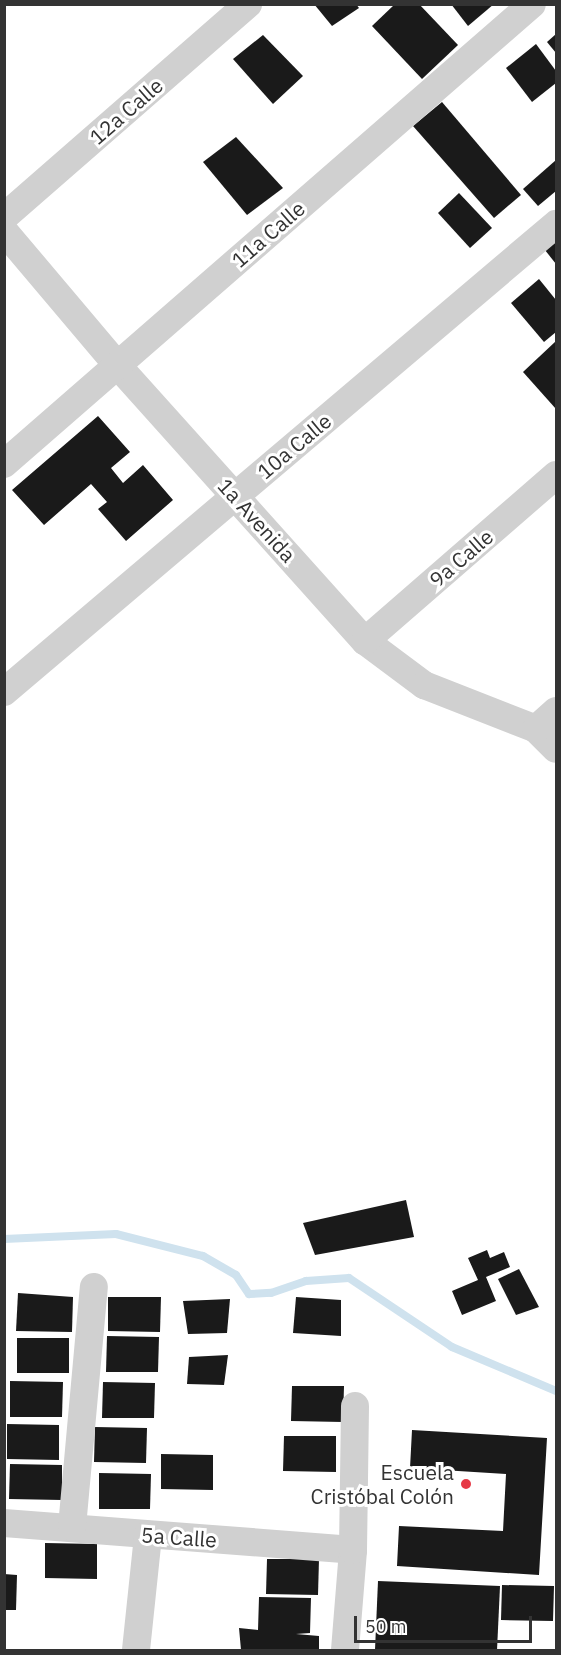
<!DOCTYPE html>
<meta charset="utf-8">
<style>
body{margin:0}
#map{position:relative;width:561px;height:1655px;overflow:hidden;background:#fff;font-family:"IBM Plex Sans",sans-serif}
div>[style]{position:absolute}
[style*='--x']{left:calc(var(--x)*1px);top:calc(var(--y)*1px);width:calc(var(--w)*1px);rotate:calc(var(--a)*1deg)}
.stream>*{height:8px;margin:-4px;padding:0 4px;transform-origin:4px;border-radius:4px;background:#cfe2ee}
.building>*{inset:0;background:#1a1a1a}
.minor>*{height:28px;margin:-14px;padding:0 14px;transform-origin:14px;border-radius:14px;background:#d0d0d0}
.dots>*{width:16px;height:16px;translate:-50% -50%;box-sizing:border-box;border:3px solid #fff;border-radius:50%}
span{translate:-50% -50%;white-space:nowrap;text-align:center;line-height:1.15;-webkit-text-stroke:6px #fff;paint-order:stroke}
.street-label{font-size:21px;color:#333}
.poi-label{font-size:21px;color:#333}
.right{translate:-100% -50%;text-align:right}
.frame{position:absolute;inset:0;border:6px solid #333;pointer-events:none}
.scale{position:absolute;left:354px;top:1616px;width:178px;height:27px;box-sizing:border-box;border:3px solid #333;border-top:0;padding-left:8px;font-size:18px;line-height:21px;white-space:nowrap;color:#333;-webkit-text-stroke:4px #fff;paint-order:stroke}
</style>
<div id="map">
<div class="stream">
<div style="--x:4;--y:1239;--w:112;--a:-2.6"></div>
<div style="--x:116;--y:1234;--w:90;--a:14.2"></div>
<div style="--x:203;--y:1256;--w:38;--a:30"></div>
<div style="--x:236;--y:1275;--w:23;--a:56"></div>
<div style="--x:249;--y:1294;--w:22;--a:-3"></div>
<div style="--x:271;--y:1293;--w:37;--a:-19"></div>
<div style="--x:306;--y:1281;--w:43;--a:-4"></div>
<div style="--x:349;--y:1278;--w:124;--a:33.8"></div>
<div style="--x:452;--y:1347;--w:113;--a:22.9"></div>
</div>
<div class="building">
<div style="clip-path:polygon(314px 4px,356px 4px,359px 8px,332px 26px)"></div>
<div style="clip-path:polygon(395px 4px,419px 4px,458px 45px,422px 79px,372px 26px)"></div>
<div style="clip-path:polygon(451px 4px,494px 4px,468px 26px)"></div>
<div style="clip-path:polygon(556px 34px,556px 53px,547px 42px)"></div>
<div style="clip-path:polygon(263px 35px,303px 76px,273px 104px,233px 59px)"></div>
<div style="clip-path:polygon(536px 44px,556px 71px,556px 83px,532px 102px,506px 68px)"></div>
<div style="clip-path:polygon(442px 102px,521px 195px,494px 218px,413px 126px)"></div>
<div style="clip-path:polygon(236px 137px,283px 188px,247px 215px,203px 162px)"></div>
<div style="clip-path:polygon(556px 160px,556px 191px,538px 206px,523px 189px)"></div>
<div style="clip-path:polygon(459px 193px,492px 228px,470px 248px,438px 213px)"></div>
<div style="clip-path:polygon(556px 233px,556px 264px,541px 245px)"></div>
<div style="clip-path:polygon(539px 279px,556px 300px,556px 332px,544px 342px,511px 303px)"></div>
<div style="clip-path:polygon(556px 341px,556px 409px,523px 372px)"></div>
<div style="clip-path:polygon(98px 416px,130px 452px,111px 468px,123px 483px,143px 465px,173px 500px,126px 541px,98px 509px,107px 502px,91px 484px,44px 525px,12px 490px)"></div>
<div style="clip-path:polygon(406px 1200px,414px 1237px,315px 1255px,303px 1223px)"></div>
<div style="clip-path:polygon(487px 1250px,490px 1258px,504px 1252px,510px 1267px,486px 1277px,496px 1301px,462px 1315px,452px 1291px,478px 1280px,468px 1258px)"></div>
<div style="clip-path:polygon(519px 1269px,539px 1307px,516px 1315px,498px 1279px)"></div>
<div style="clip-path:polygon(18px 1293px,73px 1297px,72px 1332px,16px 1331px)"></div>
<div style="clip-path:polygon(108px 1297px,161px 1297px,160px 1332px,108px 1331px)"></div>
<div style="clip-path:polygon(296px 1297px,341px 1300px,341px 1336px,293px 1333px)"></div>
<div style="clip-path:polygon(230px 1299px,227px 1333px,188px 1334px,183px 1301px)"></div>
<div style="clip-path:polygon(107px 1336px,159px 1337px,158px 1372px,106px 1372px)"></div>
<div style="clip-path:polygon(17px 1338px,69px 1338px,69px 1373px,17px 1373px)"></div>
<div style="clip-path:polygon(228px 1355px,224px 1385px,187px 1384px,189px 1357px)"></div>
<div style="clip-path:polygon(10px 1381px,63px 1382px,62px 1417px,10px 1417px)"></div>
<div style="clip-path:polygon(103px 1382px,155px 1383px,154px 1418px,102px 1418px)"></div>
<div style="clip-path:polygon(292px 1386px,344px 1386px,343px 1422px,291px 1421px)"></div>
<div style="clip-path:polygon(7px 1424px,59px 1425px,59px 1460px,7px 1459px)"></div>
<div style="clip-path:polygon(95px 1427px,147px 1428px,146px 1463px,94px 1462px)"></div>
<div style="clip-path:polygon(412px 1430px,547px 1438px,539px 1575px,397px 1566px,399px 1526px,503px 1531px,506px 1474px,410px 1468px)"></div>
<div style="clip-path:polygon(284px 1436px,336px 1436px,336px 1472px,283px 1471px)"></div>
<div style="clip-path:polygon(161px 1454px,213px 1455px,213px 1490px,161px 1489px)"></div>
<div style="clip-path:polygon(10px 1464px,62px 1465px,62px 1500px,9px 1499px)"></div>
<div style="clip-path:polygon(99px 1473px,151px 1474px,150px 1509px,99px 1509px)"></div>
<div style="clip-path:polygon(45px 1543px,97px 1544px,97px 1579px,45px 1578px)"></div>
<div style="clip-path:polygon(267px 1559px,319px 1559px,318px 1595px,266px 1594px)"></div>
<div style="clip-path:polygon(4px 1574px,17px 1575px,16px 1610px,4px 1610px)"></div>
<div style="clip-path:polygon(378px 1581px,500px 1586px,497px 1650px,375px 1650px)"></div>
<div style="clip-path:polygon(502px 1585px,554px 1586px,553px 1621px,501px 1620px)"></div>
<div style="clip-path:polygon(259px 1597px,311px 1598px,310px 1633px,296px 1634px,319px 1636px,319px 1650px,241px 1650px,239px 1628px,258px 1630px)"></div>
</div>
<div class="minor">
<div style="--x:4;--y:217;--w:324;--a:-41.1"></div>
<div style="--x:4;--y:231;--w:177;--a:49.8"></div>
<div style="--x:118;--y:366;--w:370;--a:48.1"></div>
<div style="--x:365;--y:641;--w:74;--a:36.7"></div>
<div style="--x:424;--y:685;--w:120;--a:21.4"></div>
<div style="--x:536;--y:729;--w:28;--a:45"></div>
<div style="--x:4;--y:464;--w:700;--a:-41.06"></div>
<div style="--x:365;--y:641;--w:253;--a:-41"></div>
<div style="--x:4;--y:692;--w:724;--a:-40.29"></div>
<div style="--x:536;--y:729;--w:27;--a:-42"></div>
<div style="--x:4;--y:1523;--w:350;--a:4.4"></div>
<div style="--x:72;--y:1527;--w:241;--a:-84.8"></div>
<div style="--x:136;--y:1650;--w:116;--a:-84"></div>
<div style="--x:345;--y:1650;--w:100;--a:-85.4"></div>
<div style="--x:353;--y:1550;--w:144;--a:-89.2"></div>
</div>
<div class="dots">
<div style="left:466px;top:1484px;background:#e63946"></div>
</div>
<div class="street-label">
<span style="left:126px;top:111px;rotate:-41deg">12a Calle</span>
<span style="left:268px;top:234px;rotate:-41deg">11a Calle</span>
<span style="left:294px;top:446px;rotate:-40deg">10a Calle</span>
<span style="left:257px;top:520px;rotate:48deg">1a Avenida</span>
<span style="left:461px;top:558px;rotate:-41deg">9a Calle</span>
<span style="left:179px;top:1537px;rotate:4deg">5a Calle</span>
</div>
<div class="poi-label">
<span class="right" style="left:454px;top:1484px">Escuela<br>Cristóbal Colón</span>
</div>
<div class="frame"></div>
<div class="scale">50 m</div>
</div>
